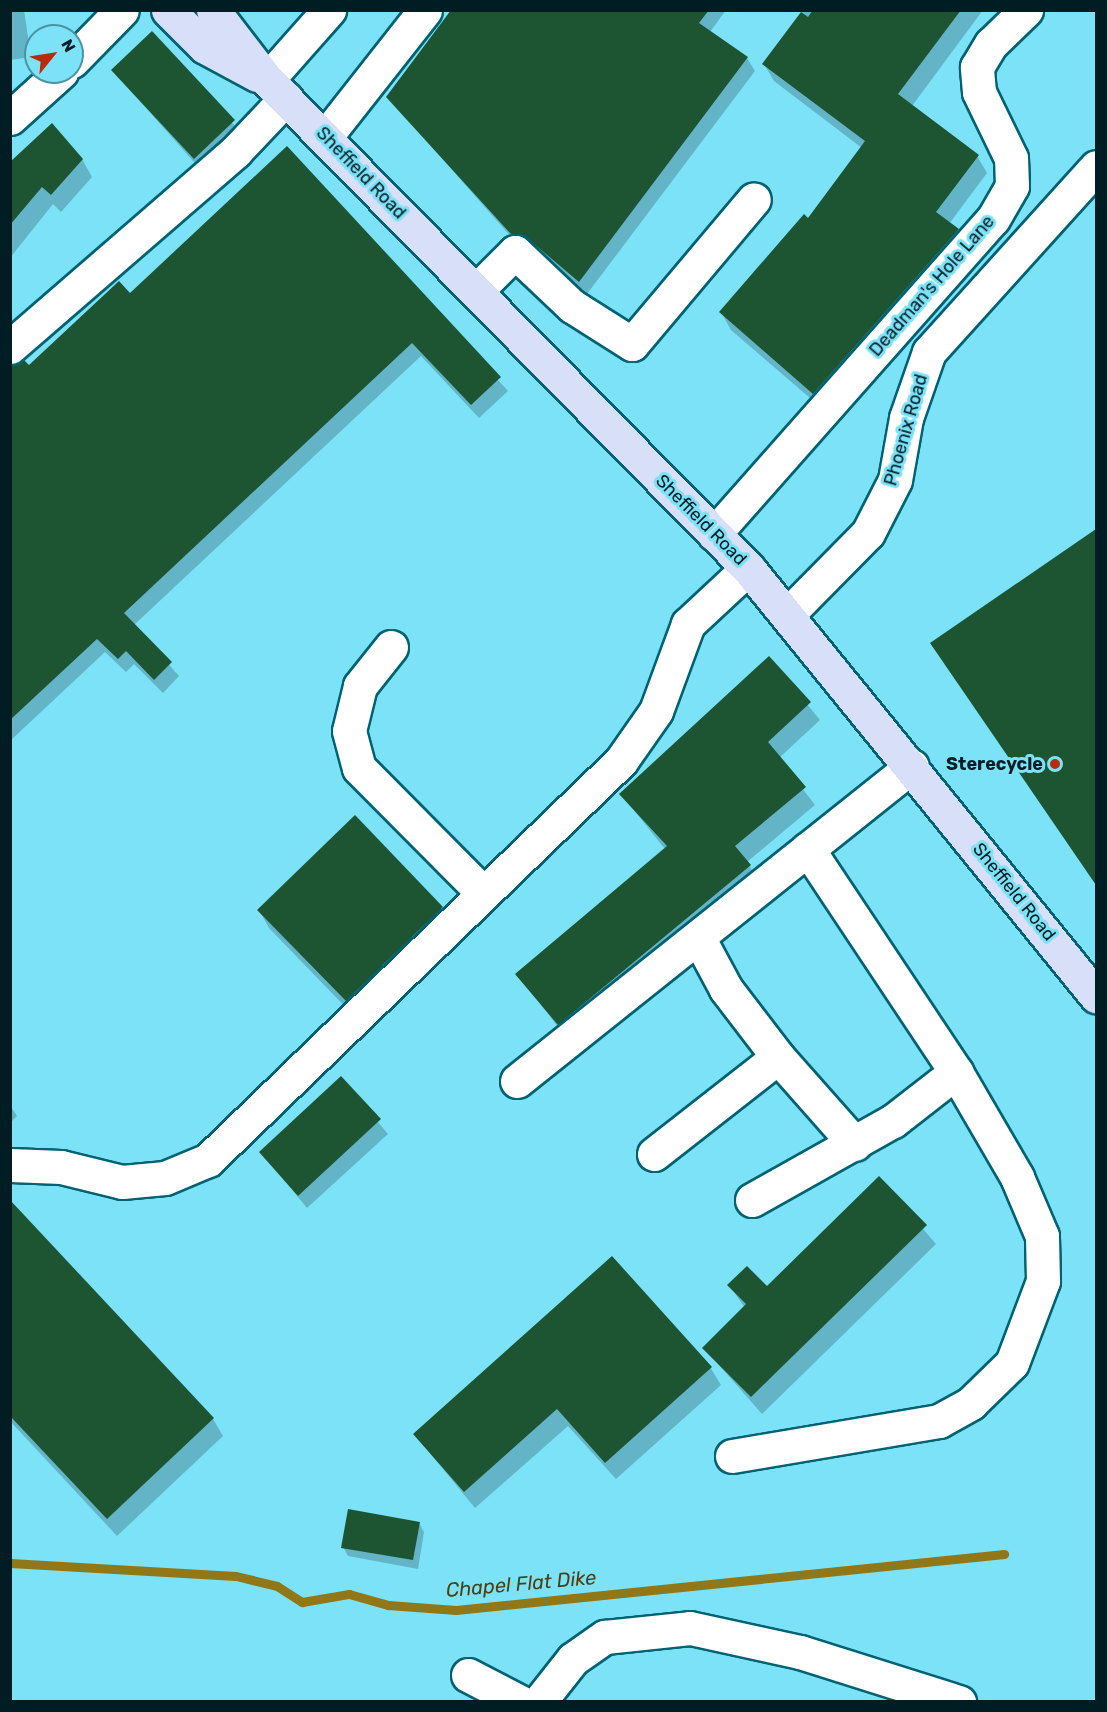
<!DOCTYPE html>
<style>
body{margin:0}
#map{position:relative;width:1107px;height:1712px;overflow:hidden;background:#7be2f8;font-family:Rubik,sans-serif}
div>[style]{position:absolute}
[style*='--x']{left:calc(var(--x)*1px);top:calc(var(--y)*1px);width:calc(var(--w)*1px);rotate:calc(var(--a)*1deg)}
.shadow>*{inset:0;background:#0003}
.stream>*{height:9px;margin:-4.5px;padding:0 4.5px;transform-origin:4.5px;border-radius:4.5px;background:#907819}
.building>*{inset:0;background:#1d5533}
.roads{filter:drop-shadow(2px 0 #006272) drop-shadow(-2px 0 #006272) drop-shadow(0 2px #006272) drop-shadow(0 -2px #006272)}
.minor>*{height:33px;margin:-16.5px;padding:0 16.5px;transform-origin:16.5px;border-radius:16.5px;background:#fff}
.major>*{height:33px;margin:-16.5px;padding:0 16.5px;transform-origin:16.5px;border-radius:16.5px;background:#d8dff8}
.dots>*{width:16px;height:16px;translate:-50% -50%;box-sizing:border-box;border:3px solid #7be2f8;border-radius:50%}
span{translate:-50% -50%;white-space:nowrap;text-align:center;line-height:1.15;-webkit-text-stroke:6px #7be2f8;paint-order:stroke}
.street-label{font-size:18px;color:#001d24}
.poi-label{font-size:18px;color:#001d24;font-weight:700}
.right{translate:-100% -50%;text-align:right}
.water-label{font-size:20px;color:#4d4010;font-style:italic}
.frame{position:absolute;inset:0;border:12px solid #001d24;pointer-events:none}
.north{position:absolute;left:24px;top:24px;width:60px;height:60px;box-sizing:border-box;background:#7be2f8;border:2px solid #4a93a3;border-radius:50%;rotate:60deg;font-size:16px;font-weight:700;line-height:24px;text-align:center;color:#001d24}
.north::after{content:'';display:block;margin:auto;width:21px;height:27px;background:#b72c0c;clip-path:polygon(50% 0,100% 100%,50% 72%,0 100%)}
</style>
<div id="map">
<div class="shadow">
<div style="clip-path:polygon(10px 10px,24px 10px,31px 57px,10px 60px)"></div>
<div style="clip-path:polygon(453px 10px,726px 10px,710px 32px,747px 58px,755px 71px,587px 294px,537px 251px,520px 247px,388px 97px)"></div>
<div style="clip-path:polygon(804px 10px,983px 10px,912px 106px,977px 156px,987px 173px,949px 224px,968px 248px,824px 410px,731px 330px,721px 312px,808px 220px,862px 148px,774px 81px,764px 64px)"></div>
<div style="clip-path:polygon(152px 33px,242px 134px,202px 171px,112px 70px)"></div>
<div style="clip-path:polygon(287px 148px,508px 391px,479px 418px,421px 356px,134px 625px,179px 676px,163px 693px,134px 664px,126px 672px,105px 652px,10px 741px,10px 365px,29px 367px,130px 295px)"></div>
<div style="clip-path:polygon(82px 159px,92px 177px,61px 212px,53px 204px,10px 258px,10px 164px)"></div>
<div style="clip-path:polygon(1096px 530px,1096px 885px,932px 644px)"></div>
<div style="clip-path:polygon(769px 658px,820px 720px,779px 758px,815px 805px,747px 862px,760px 883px,569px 1041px,517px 974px,665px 849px,621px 794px)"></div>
<div style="clip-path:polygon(442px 908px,452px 925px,356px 1018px,269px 928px,259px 910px)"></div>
<div style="clip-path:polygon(341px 1078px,388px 1134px,307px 1208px,261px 1152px)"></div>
<div style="clip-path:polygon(10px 1105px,17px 1116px,10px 1123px)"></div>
<div style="clip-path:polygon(879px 1178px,936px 1244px,762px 1414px,704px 1348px,745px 1308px,729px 1285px,767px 1288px)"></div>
<div style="clip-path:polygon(10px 1203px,213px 1419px,223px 1436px,117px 1536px,10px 1421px)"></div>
<div style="clip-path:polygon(710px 1367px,721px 1385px,616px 1479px,568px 1426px,475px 1508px,415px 1435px)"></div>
<div style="clip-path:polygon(419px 1523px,424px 1532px,418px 1569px,348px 1556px,343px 1547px)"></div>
</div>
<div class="stream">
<div style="--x:10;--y:1563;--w:226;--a:3.3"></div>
<div style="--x:236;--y:1576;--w:42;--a:13.7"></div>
<div style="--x:277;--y:1586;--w:30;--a:33"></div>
<div style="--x:302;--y:1602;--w:48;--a:-9.7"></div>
<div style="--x:349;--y:1594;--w:41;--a:15.8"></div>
<div style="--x:388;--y:1605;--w:68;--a:4.2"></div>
<div style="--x:456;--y:1610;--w:551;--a:-5.83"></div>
</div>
<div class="building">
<div style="clip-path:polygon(451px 10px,709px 10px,699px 23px,748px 57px,579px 282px,527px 238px,511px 234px,386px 97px)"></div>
<div style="clip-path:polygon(813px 10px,961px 10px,898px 94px,979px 155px,936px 212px,959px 229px,813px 394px,719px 312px,804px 214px,808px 218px,865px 141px,762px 64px,801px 12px,808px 17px)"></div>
<div style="clip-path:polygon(152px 31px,235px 120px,194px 159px,111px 70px)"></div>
<div style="clip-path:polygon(52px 123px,83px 159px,51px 195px,42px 187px,10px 225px,10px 162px)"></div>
<div style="clip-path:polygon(287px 146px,501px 377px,471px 405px,412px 343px,124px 613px,172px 662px,154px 680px,126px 651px,118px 659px,97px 639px,10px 720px,10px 365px,24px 360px,29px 365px,119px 281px,130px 293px)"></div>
<div style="clip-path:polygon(1096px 529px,1096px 885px,930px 643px)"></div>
<div style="clip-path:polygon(769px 656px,811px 702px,768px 742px,806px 787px,735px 846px,751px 865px,558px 1025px,515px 974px,667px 846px,619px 794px)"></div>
<div style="clip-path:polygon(355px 815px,443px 907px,346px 1001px,257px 910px)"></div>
<div style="clip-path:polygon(341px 1076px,381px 1119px,298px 1196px,259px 1152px)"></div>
<div style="clip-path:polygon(879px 1176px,927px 1225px,751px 1397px,702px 1348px,746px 1304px,727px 1285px,747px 1266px,767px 1286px)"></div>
<div style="clip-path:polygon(10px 1200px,214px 1418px,107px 1519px,10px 1416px)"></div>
<div style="clip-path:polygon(612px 1256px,712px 1367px,605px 1463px,557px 1409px,464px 1492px,413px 1434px)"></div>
<div style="clip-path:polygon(348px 1509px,420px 1522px,413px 1560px,341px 1548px)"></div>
</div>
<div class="roads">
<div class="minor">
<div style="--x:72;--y:61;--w:71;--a:-45.6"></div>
<div style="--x:267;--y:80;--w:94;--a:-48.5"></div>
<div style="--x:10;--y:118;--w:69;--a:-42"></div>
<div style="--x:326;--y:136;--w:160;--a:-51.8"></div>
<div style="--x:476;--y:291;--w:55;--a:-45"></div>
<div style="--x:515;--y:252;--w:79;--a:43.5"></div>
<div style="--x:572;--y:306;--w:71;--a:32.3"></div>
<div style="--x:632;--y:344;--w:189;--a:-49.9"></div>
<div style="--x:10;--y:347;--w:298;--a:-40.9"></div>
<div style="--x:235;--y:152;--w:74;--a:-46.6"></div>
<div style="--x:714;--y:534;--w:421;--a:-48.5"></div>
<div style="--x:993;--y:219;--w:38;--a:-60"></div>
<div style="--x:1012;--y:186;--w:28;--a:-92"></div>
<div style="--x:1011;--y:158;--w:73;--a:-115.9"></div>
<div style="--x:979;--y:92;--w:25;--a:-95"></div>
<div style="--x:977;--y:67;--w:27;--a:-59"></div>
<div style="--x:991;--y:44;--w:49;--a:-44.2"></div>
<div style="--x:789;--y:613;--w:112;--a:-45.4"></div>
<div style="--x:868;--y:533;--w:59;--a:-63"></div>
<div style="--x:895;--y:480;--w:63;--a:-79.9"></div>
<div style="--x:906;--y:418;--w:70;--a:-70.8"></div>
<div style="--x:929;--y:352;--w:249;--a:-47.9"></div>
<div style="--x:391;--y:647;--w:50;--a:128.5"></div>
<div style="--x:360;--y:686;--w:46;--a:103.7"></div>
<div style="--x:349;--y:731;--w:38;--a:75"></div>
<div style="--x:359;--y:768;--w:177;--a:45.2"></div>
<div style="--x:778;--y:1057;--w:116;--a:48.5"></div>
<div style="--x:517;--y:1081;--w:505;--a:-38.57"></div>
<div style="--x:654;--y:1154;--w:157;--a:-38"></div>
<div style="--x:778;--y:1057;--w:86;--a:-127.4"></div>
<div style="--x:726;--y:989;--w:59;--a:-118.3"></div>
<div style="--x:10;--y:1165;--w:51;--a:2.2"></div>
<div style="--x:61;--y:1167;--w:63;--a:13.8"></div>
<div style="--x:122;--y:1182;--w:43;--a:-5.3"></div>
<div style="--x:165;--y:1178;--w:47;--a:-22.7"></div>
<div style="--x:208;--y:1160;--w:574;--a:-44.01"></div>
<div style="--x:621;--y:761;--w:61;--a:-55"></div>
<div style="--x:656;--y:711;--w:93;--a:-69.8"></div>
<div style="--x:688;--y:624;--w:82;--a:-43"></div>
<div style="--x:752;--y:1200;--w:162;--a:-29.3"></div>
<div style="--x:893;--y:1121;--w:80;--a:-37.9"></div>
<div style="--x:732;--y:1456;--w:210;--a:-9.6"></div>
<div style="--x:939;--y:1421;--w:37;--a:-29"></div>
<div style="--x:971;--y:1403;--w:57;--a:-44.3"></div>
<div style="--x:1012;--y:1363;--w:88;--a:-69.3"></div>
<div style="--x:1043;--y:1281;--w:45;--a:-91.3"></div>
<div style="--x:1042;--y:1236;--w:64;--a:-113"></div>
<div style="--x:1017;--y:1177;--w:121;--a:-120.2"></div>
<div style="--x:956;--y:1072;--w:268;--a:-123.6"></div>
<div style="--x:468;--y:1675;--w:59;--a:27.4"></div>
<div style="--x:539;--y:1702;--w:55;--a:-51.7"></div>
<div style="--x:573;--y:1659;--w:39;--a:-35"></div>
<div style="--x:605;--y:1637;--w:85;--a:-6"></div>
<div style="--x:690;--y:1628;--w:113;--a:12.3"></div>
<div style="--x:800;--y:1652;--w:167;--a:17.5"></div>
</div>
<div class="major">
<div style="--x:168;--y:10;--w:52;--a:45"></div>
<div style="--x:205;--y:47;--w:59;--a:28.3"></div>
<div style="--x:213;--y:10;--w:88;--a:52.4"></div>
<div style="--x:267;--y:80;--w:685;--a:45.41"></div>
<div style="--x:748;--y:568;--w:552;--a:50.89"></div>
</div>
</div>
<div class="dots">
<div style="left:1055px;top:764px;background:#b72c0c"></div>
</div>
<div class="street-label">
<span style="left:361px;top:173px;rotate:46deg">Sheffield Road</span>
<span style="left:932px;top:286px;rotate:-49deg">Deadman's Hole Lane</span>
<span style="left:906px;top:430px;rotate:-74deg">Phoenix Road</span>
<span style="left:701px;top:520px;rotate:45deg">Sheffield Road</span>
<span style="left:1014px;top:892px;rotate:51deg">Sheffield Road</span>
</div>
<div class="poi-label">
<span class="right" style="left:1043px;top:764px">Sterecycle</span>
</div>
<div class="water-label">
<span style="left:521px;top:1584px;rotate:-5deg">Chapel Flat Dike</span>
</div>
<div class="frame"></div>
<div class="north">N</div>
</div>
